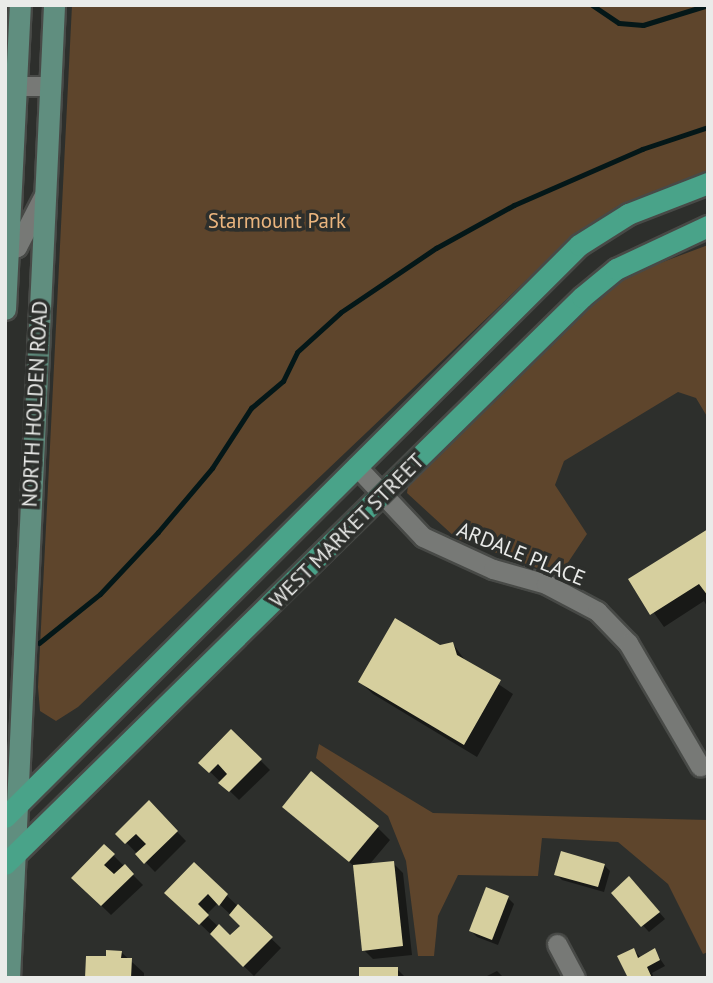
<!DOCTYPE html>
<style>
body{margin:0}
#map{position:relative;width:713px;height:983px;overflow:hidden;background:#2d2f2c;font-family:"PT Sans",sans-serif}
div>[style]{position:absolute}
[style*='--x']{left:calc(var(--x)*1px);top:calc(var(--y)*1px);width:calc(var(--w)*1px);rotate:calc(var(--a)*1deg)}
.green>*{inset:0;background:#5e452c}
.shadow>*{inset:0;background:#0007}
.stream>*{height:5px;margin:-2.5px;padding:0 2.5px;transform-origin:2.5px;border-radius:2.5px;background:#041718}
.building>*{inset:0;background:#d6cf9e}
.roads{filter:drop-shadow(2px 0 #484a47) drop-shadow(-2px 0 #484a47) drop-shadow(0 2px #484a47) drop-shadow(0 -2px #484a47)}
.street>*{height:19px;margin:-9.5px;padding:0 9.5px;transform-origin:9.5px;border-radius:9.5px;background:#777976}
.secondary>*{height:21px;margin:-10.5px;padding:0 10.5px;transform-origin:10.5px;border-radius:10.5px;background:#608e7f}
.primary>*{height:21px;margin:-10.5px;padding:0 10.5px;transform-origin:10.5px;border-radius:10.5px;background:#49a389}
span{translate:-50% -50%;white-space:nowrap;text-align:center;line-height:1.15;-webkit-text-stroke:7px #2d2f2c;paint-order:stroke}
.park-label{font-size:21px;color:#ebb57e}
.street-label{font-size:21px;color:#eaebe9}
.frame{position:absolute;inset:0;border:7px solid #eaebe9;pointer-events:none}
</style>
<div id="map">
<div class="green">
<div style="clip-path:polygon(72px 5px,708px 5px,708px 172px,621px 205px,573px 236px,78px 707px,56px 721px,40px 711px,38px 687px)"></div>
<div style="clip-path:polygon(708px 245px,708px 418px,696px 398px,678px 392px,564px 461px,555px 485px,587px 534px,559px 576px,456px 538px,407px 493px,409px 479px,598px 295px,628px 275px)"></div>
<div style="clip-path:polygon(319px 744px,433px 813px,708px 820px,708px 952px,703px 954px,668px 884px,618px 842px,542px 838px,538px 876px,458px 875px,438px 916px,434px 956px,418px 956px,406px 861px,388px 816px,316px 758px)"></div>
</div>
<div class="shadow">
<div style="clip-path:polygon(708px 531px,708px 608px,704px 601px,664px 627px,630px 579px)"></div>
<div style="clip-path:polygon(453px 644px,467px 663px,513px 694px,477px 757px,373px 694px,360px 682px)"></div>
<div style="clip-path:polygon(231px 731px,270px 770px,239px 800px,201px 763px)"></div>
<div style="clip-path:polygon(149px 803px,186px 841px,155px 872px,118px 834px)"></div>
<div style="clip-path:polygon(284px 807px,377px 827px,390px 840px,369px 865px,393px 863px,403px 873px,412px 955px,373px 959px,364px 950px,355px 867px)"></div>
<div style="clip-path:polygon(104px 846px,143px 885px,111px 915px,73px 878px)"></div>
<div style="clip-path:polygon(evenodd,194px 864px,281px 948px,254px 976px,167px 892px,194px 864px,218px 903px,243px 926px,230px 938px,206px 915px,218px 903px)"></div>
<div style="clip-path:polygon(604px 865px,610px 871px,604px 892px,562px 880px,556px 874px)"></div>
<div style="clip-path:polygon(635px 884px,665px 919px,649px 932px,613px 893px)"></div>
<div style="clip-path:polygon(508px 898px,514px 904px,498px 945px,477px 937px,471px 931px)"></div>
<div style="clip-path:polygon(634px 950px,641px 958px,654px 950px,665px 966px,652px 973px,654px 978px,630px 978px)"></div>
<div style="clip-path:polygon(121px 952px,144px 973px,144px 978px,87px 978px)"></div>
<div style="clip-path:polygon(397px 969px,406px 978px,361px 978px)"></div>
<div style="clip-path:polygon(497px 971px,504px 978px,483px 978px)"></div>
</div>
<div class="stream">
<div style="--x:592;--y:5;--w:32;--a:34"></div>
<div style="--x:619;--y:23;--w:24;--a:5"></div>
<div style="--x:643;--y:25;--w:68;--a:-17.1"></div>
<div style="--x:39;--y:643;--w:78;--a:-38.8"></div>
<div style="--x:100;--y:594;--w:85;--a:-46.9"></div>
<div style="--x:158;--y:532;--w:84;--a:-49.8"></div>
<div style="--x:212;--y:468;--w:72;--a:-57"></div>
<div style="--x:251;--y:408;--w:42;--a:-40.2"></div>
<div style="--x:283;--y:381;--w:32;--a:-64"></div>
<div style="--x:297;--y:352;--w:59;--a:-42.3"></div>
<div style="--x:341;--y:312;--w:115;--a:-34"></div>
<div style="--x:436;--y:248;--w:89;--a:-28.9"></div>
<div style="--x:514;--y:205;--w:140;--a:-23.6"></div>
<div style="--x:642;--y:149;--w:70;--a:-18.4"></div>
</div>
<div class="building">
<div style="clip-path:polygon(708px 529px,708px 596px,699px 584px,650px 615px,628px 579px)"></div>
<div style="clip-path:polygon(395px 618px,440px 645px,453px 642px,457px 655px,501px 680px,464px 745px,358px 682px)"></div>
<div style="clip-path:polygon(231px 729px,262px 759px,229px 792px,218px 783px,227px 774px,218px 764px,209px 773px,198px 763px)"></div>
<div style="clip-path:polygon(311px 771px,379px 826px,349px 862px,282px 807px)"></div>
<div style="clip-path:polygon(149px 800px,178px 831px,144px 864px,135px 854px,146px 844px,136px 834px,125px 844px,115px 834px)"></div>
<div style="clip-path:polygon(104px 844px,115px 854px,104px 865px,114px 874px,125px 864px,134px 874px,101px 906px,71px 878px)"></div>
<div style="clip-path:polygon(561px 851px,605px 864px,598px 887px,554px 875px)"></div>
<div style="clip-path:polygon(394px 861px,403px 946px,362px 951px,353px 865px)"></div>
<div style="clip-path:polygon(194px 862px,228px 894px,219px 906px,208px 894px,198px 904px,209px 915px,199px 925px,164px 893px)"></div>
<div style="clip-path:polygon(629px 876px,660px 912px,641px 927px,611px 893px)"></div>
<div style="clip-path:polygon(486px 887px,509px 896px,492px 940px,469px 931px)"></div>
<div style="clip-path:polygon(238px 904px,273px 937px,243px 967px,210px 934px,219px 924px,230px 935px,240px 926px,229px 915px)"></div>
<div style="clip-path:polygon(634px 948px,638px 958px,655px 948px,660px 960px,647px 967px,652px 978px,628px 978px,617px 956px)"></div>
<div style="clip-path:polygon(106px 950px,122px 951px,121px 958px,132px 958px,131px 978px,85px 978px,86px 956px,106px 956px)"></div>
<div style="clip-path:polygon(359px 967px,398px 967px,398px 978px,359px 978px)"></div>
</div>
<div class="roads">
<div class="street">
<div style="--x:5;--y:86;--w:45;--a:0"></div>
<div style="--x:5;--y:252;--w:13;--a:-23"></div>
<div style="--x:17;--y:247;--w:59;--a:-62.6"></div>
<div style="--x:356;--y:466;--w:98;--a:46.7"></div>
<div style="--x:423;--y:537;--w:77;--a:24.6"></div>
<div style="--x:493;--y:569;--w:55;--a:15.8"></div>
<div style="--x:546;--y:584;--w:58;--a:27.9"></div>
<div style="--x:597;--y:611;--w:45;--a:45.9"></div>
<div style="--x:628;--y:643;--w:143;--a:59.7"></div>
<div style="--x:557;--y:944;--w:38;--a:62"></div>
</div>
<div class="secondary">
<div style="--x:5;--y:309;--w:304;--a:-87.2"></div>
<div style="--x:9;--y:978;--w:974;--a:-87.35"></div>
</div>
<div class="primary">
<div style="--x:5;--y:817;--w:810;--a:-44.9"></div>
<div style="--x:579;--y:245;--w:58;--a:-32.3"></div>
<div style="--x:628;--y:214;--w:86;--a:-21.2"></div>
<div style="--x:5;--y:864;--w:809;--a:-44.5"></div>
<div style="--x:582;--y:297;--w:44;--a:-39.5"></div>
<div style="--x:616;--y:269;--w:102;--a:-25.1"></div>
</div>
</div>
<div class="park-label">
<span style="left:277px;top:221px">Starmount Park</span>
</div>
<div class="street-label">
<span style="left:35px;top:404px;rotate:-87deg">NORTH HOLDEN ROAD</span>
<span style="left:347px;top:531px;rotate:-45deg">WEST MARKET STREET</span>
<span style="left:521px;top:554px;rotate:22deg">ARDALE PLACE</span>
</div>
<div class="frame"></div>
</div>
